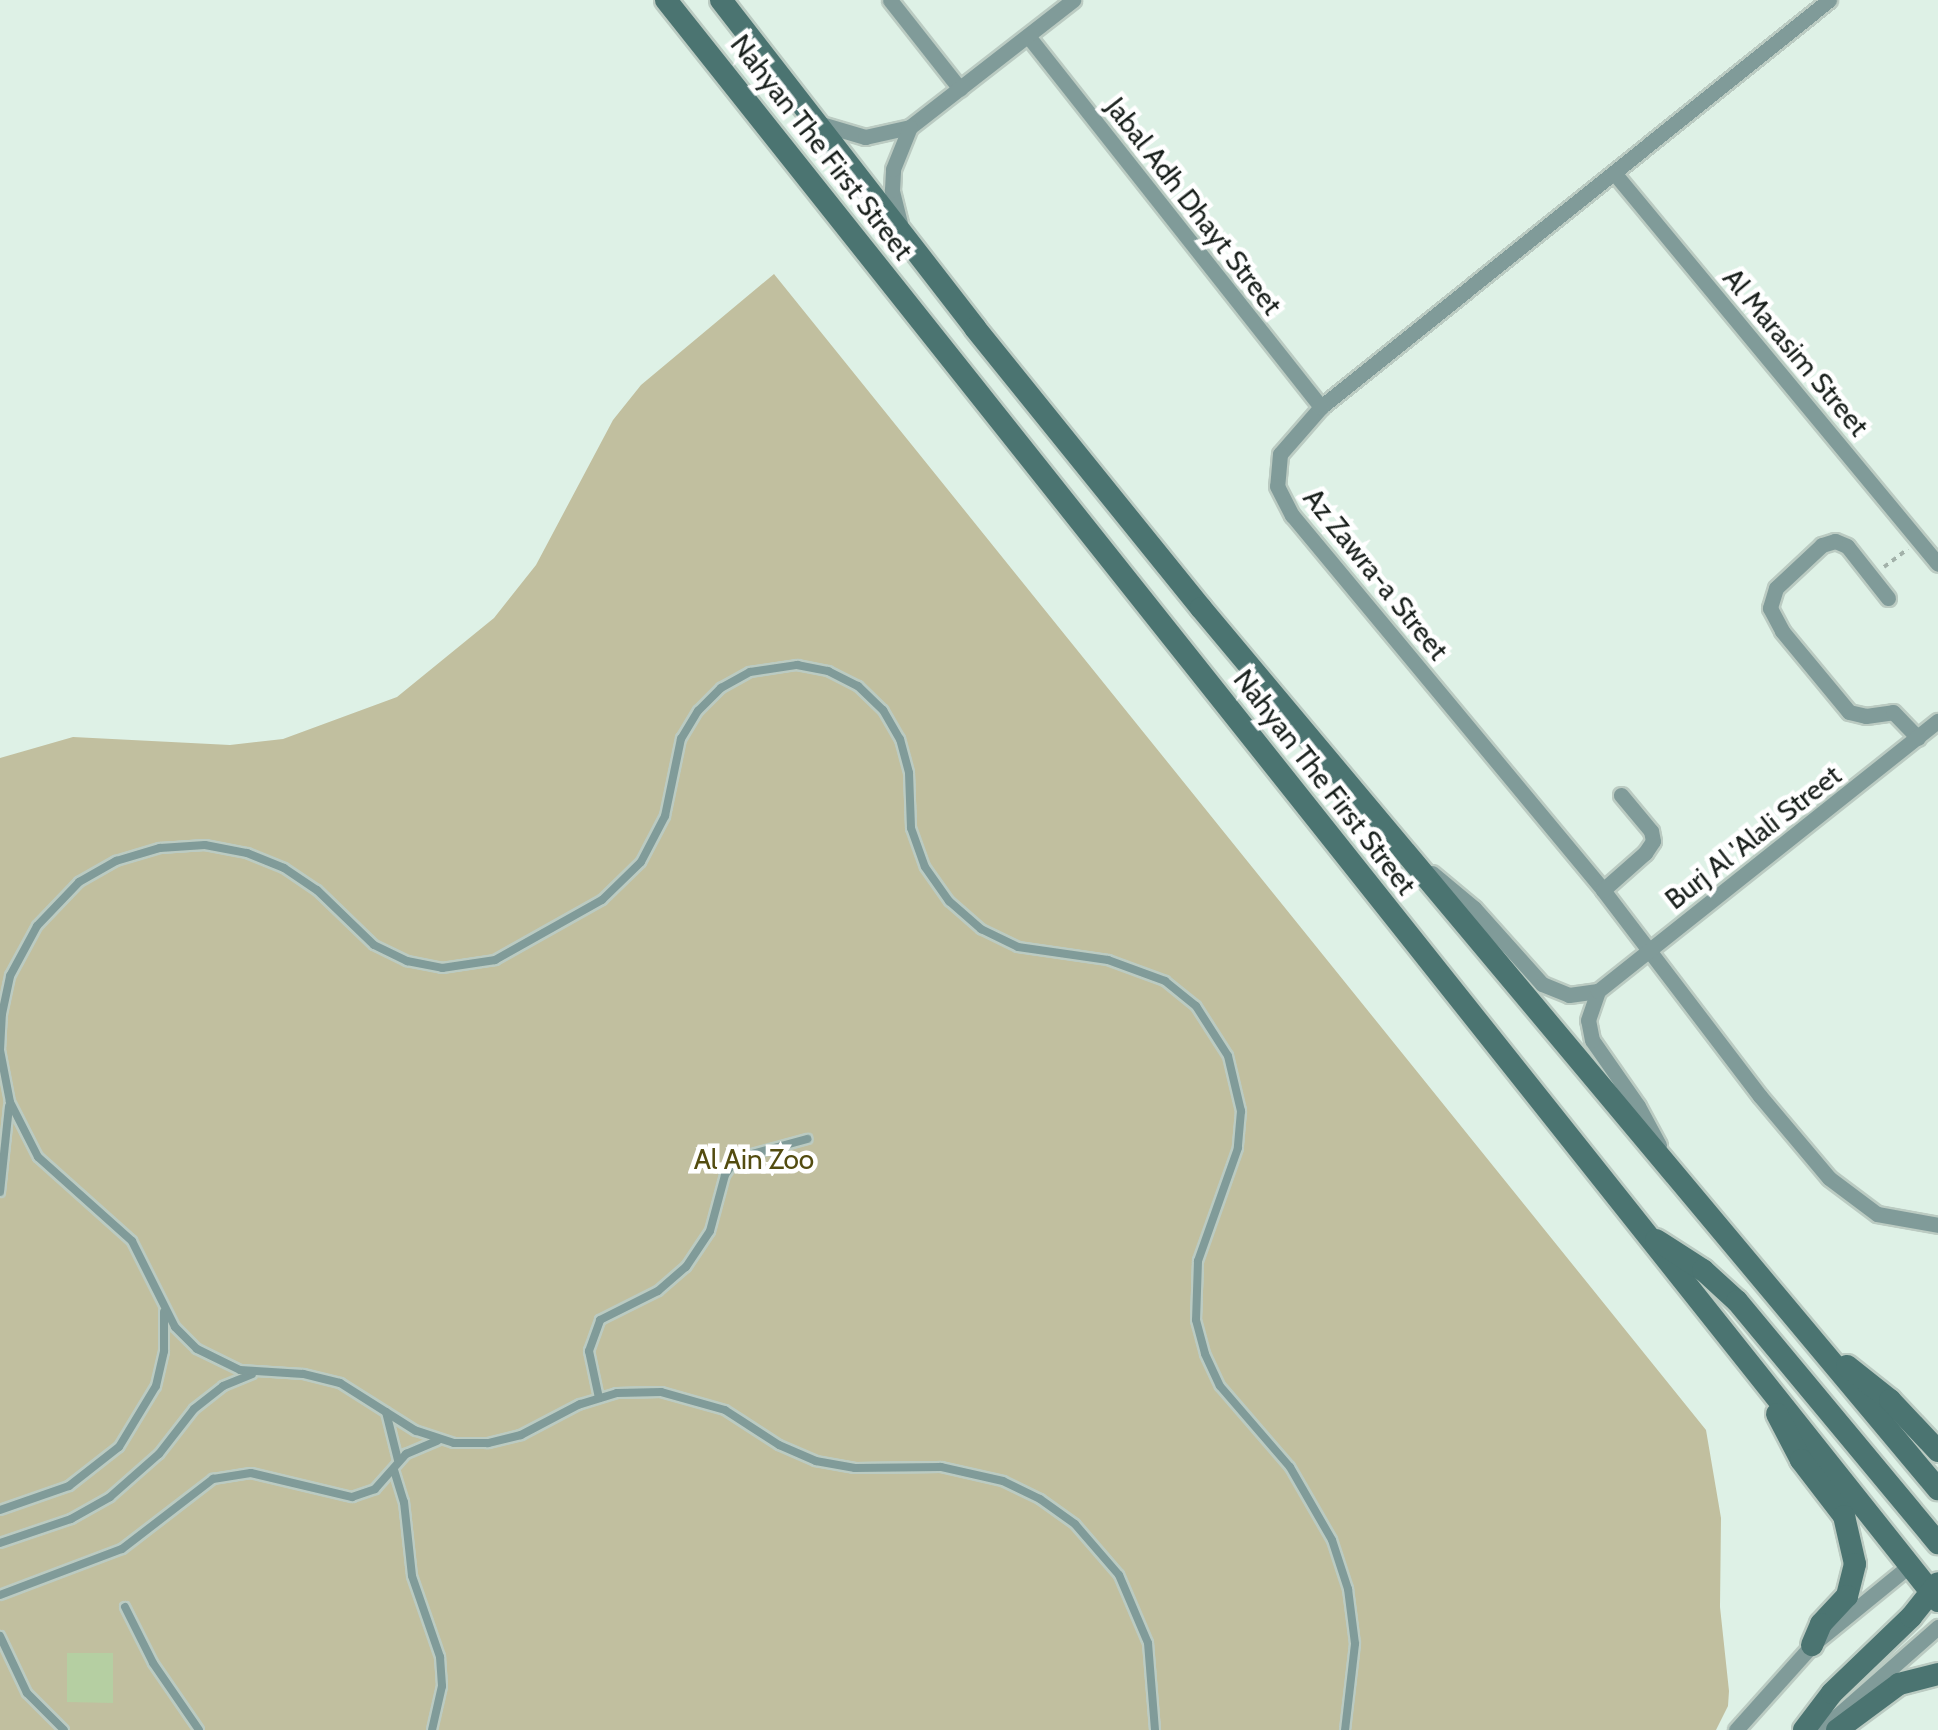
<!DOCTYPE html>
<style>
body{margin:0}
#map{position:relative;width:1938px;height:1730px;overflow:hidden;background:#def1e6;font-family:Cabin,sans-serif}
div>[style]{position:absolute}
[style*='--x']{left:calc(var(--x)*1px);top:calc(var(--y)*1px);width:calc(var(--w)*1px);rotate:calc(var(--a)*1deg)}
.green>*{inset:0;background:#c1bf9f}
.building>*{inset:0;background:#b5cfa2}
.path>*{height:4px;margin-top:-2px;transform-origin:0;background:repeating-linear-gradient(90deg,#a2b1a9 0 5px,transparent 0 10px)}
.roads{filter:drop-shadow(2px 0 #bbcbc2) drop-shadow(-2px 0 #bbcbc2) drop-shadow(0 2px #bbcbc2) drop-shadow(0 -2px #bbcbc2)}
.lane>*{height:8px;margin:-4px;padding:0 4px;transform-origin:4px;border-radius:4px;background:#809b99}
.street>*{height:15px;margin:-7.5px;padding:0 7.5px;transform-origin:7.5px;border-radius:7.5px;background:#809b99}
.secondary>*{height:22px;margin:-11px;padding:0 11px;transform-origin:11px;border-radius:11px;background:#4b7471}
span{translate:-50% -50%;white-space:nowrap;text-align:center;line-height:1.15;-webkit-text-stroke:9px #fff;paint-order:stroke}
.street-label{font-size:28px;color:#19201c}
.park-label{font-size:28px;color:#534c10}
</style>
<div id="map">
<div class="green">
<div style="clip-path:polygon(774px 274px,1706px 1430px,1721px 1518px,1720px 1607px,1729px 1691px,1728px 1706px,1716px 1730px,0 1730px,0 758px,73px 737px,230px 745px,283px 739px,397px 697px,494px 618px,536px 565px,613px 420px,641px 385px)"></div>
</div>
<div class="building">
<div style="clip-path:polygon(67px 1653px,113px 1653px,113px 1703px,67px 1702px)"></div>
</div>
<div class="path">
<div style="--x:1884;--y:567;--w:30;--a:-37"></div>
</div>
<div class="roads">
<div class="lane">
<div style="--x:0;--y:1192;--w:86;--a:-84"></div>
<div style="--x:599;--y:1398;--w:48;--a:-102"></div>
<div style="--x:589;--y:1351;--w:33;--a:-70"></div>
<div style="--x:600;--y:1320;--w:65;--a:-26.6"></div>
<div style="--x:658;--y:1291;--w:37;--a:-41"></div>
<div style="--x:686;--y:1267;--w:43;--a:-56.3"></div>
<div style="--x:710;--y:1231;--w:58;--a:-75"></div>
<div style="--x:725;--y:1175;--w:21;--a:-55"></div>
<div style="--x:737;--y:1158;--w:73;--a:-15.2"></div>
<div style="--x:386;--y:1412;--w:49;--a:76"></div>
<div style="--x:394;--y:1470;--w:34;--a:73"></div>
<div style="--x:404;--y:1502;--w:74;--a:83.8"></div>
<div style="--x:412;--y:1576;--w:86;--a:70.9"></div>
<div style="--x:440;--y:1657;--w:29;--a:86"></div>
<div style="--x:442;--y:1686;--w:45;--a:102.8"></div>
<div style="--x:0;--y:1510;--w:73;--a:-19.2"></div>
<div style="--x:69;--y:1486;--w:63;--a:-38"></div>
<div style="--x:119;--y:1447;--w:71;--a:-58.8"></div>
<div style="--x:156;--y:1386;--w:36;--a:-77"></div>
<div style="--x:164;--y:1351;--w:39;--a:-90"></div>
<div style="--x:0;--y:1543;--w:75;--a:-18.7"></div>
<div style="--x:71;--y:1519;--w:45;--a:-29.4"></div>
<div style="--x:110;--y:1497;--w:65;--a:-41.3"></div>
<div style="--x:159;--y:1454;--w:57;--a:-52.1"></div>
<div style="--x:194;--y:1409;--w:37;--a:-38"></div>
<div style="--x:223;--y:1386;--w:31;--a:-22"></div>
<div style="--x:0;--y:1595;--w:130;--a:-20.7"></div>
<div style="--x:122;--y:1549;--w:115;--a:-37.6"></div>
<div style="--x:213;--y:1479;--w:38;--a:-9"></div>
<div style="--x:251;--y:1473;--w:104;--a:13.4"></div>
<div style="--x:352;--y:1497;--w:24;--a:-19"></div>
<div style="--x:375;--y:1489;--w:47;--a:-48.5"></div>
<div style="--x:406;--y:1454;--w:34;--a:-23"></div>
<div style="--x:125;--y:1607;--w:63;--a:63.4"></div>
<div style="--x:153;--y:1663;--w:81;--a:55.5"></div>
<div style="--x:0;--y:1636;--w:63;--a:64.7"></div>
<div style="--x:27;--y:1693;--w:52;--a:45"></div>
<div style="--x:1155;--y:1730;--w:87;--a:-94.6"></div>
<div style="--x:1148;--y:1643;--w:74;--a:-113.1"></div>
<div style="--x:1119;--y:1575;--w:67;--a:-130.8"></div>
<div style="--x:1075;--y:1524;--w:43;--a:-144.5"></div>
<div style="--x:1040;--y:1499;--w:41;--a:-154.1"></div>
<div style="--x:1003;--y:1481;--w:64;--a:-167.3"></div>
<div style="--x:941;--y:1467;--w:86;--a:179.3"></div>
<div style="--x:855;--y:1468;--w:40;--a:-170"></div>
<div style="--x:816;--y:1461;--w:40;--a:-156.6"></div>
<div style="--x:779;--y:1445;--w:64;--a:-147.1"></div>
<div style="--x:725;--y:1410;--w:66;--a:-164.3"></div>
<div style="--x:661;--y:1392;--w:44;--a:178.7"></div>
<div style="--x:617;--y:1393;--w:39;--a:163"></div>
<div style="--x:580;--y:1404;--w:67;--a:152.3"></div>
<div style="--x:521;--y:1435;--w:34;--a:166"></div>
<div style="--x:488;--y:1443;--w:34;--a:180"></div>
<div style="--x:454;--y:1443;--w:40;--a:-162"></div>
<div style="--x:416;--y:1431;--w:90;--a:-147.7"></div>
<div style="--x:340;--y:1383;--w:38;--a:-166"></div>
<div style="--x:303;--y:1374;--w:63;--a:-176.4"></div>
<div style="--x:240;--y:1370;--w:48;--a:-154"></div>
<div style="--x:197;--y:1349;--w:31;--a:-135"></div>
<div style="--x:175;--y:1327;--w:96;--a:-116.6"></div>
<div style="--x:132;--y:1241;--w:126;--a:-138.2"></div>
<div style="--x:38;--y:1157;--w:62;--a:-117"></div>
<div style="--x:10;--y:1102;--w:53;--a:-100.9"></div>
<div style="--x:0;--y:1050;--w:36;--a:-87"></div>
<div style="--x:2;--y:1014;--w:39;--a:-78"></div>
<div style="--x:10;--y:976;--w:57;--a:-61.6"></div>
<div style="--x:37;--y:926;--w:61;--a:-46.3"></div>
<div style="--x:79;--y:882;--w:43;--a:-29.6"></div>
<div style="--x:116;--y:861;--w:46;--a:-16.5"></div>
<div style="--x:160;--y:848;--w:45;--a:-3.8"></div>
<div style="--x:205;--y:845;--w:43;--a:10.8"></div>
<div style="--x:247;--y:853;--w:40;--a:22"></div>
<div style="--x:284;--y:868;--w:40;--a:34"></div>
<div style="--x:317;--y:890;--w:79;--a:44"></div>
<div style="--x:374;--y:945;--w:37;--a:26"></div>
<div style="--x:407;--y:961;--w:36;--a:11"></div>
<div style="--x:442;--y:968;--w:54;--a:-8.6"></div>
<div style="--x:495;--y:960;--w:123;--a:-29.3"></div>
<div style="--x:602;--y:900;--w:54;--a:-44.3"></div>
<div style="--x:641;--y:862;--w:52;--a:-62.4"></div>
<div style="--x:665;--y:816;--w:79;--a:-78.3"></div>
<div style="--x:681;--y:739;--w:33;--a:-59"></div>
<div style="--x:698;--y:711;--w:33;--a:-45"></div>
<div style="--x:721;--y:688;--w:33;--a:-29"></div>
<div style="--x:750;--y:672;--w:48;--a:-8.5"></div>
<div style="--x:797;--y:665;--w:32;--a:11"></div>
<div style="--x:828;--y:671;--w:34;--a:27"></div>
<div style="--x:858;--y:686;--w:35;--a:44"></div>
<div style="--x:883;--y:710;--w:34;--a:60"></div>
<div style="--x:900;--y:739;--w:35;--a:75"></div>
<div style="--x:909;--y:773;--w:55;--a:87.9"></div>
<div style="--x:911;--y:828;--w:41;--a:70.3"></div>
<div style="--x:925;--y:867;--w:42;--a:54.8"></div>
<div style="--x:949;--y:901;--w:43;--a:41.2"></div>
<div style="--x:981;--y:929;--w:41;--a:25.9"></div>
<div style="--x:1018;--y:947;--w:91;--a:8.2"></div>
<div style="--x:1108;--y:960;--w:61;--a:20.2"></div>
<div style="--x:1165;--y:981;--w:40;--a:39"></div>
<div style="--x:1196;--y:1006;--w:59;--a:57.4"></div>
<div style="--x:1228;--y:1056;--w:57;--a:76.7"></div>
<div style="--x:1241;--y:1111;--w:37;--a:95"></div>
<div style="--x:1238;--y:1148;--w:120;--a:109.5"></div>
<div style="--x:1198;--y:1261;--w:59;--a:91.9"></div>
<div style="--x:1196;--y:1320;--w:35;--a:75"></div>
<div style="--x:1205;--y:1354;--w:35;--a:65"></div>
<div style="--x:1220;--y:1386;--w:107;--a:49.2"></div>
<div style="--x:1290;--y:1467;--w:84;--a:60.1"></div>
<div style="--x:1332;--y:1540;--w:52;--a:71.9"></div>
<div style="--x:1348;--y:1589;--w:55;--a:82.7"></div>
<div style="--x:1355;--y:1644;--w:87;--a:96.6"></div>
</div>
<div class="street">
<div style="--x:890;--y:0;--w:113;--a:51.8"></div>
<div style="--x:1829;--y:0;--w:651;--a:141.3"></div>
<div style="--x:1321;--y:407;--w:62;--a:131.1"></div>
<div style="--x:1280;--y:454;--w:32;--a:95"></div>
<div style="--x:1277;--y:486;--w:33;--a:63"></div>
<div style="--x:1292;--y:515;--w:487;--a:50.3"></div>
<div style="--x:1603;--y:890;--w:259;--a:52.7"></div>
<div style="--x:1760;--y:1096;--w:107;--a:49.9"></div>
<div style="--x:1829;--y:1178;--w:60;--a:36.9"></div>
<div style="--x:1877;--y:1214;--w:62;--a:10.2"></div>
<div style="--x:1028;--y:36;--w:473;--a:51.7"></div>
<div style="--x:821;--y:124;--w:46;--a:16.5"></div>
<div style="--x:865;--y:137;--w:46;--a:-12.5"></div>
<div style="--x:910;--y:127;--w:207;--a:-37.9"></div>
<div style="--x:1615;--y:174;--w:506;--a:50.37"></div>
<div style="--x:900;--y:223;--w:34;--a:-104"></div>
<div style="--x:892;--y:190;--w:21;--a:-87"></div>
<div style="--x:893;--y:169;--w:45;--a:-68"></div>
<div style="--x:1888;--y:598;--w:66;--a:-128.3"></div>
<div style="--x:1847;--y:546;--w:13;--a:-157"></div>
<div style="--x:1835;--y:541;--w:14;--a:163"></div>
<div style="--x:1822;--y:545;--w:63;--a:136.9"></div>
<div style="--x:1776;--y:588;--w:21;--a:107"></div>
<div style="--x:1770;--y:608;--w:26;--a:62"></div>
<div style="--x:1782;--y:631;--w:105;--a:50.4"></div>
<div style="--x:1849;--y:712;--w:17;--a:13"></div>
<div style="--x:1866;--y:716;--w:27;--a:-8"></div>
<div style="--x:1893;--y:712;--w:36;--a:46"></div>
<div style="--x:1432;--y:873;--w:55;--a:39.8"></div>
<div style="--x:1474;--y:908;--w:102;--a:48.2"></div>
<div style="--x:1542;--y:984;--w:29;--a:22"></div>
<div style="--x:1569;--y:995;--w:29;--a:-8"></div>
<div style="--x:1603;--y:890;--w:56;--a:-41.4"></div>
<div style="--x:1645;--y:853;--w:14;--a:-56"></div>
<div style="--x:1653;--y:841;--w:10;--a:-101"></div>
<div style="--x:1651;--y:831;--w:47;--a:-129.8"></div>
<div style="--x:1659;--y:1145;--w:44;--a:-118.3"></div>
<div style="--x:1638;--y:1106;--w:80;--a:-124.9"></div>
<div style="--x:1592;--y:1040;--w:20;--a:-101"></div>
<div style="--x:1588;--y:1020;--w:31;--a:-71"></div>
<div style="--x:1598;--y:991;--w:434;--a:-38.5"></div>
<div style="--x:1736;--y:1730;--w:114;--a:-48.2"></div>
<div style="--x:1812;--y:1645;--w:125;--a:-39.2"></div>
<div style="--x:1821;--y:1730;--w:156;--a:-41.4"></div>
</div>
<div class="secondary">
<div style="--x:666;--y:0;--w:2045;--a:51.53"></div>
<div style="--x:721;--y:0;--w:415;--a:52.2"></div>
<div style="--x:975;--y:328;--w:360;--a:51.1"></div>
<div style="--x:1201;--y:608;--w:1149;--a:50.09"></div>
<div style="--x:1656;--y:1240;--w:56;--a:32.6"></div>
<div style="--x:1703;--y:1270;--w:46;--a:42.4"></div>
<div style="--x:1737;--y:1301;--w:315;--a:50.3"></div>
<div style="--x:1847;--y:1366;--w:55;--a:38.3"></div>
<div style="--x:1890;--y:1400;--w:70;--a:46.7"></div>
<div style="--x:1777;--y:1414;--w:52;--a:62.4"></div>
<div style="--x:1801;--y:1460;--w:71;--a:52.5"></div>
<div style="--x:1844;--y:1516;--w:49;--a:77.1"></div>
<div style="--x:1855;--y:1564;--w:33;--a:104"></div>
<div style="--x:1847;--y:1596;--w:38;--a:133"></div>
<div style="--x:1821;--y:1624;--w:23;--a:113"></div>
<div style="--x:1804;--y:1730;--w:46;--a:-52.9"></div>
<div style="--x:1832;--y:1693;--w:110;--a:-43.9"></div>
<div style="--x:1911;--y:1617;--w:43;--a:-51.5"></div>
<div style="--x:1837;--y:1730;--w:77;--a:-36.6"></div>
<div style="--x:1899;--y:1684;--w:40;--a:-14.4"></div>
</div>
</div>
<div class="street-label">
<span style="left:822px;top:147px;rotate:52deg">Nahyan The First Street</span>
<span style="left:1194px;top:206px;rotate:52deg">Jabal Adh Dhayt Street</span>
<span style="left:1796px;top:352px;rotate:50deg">Al Marasim Street</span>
<span style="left:1376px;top:574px;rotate:51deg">Az Zawra-a Street</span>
<span style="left:1325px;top:782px;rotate:52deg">Nahyan The First Street</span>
<span style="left:1753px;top:837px;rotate:-38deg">Burj Al 'Alali Street</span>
</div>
<div class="park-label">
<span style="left:754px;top:1159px">Al Ain Zoo</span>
</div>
</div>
